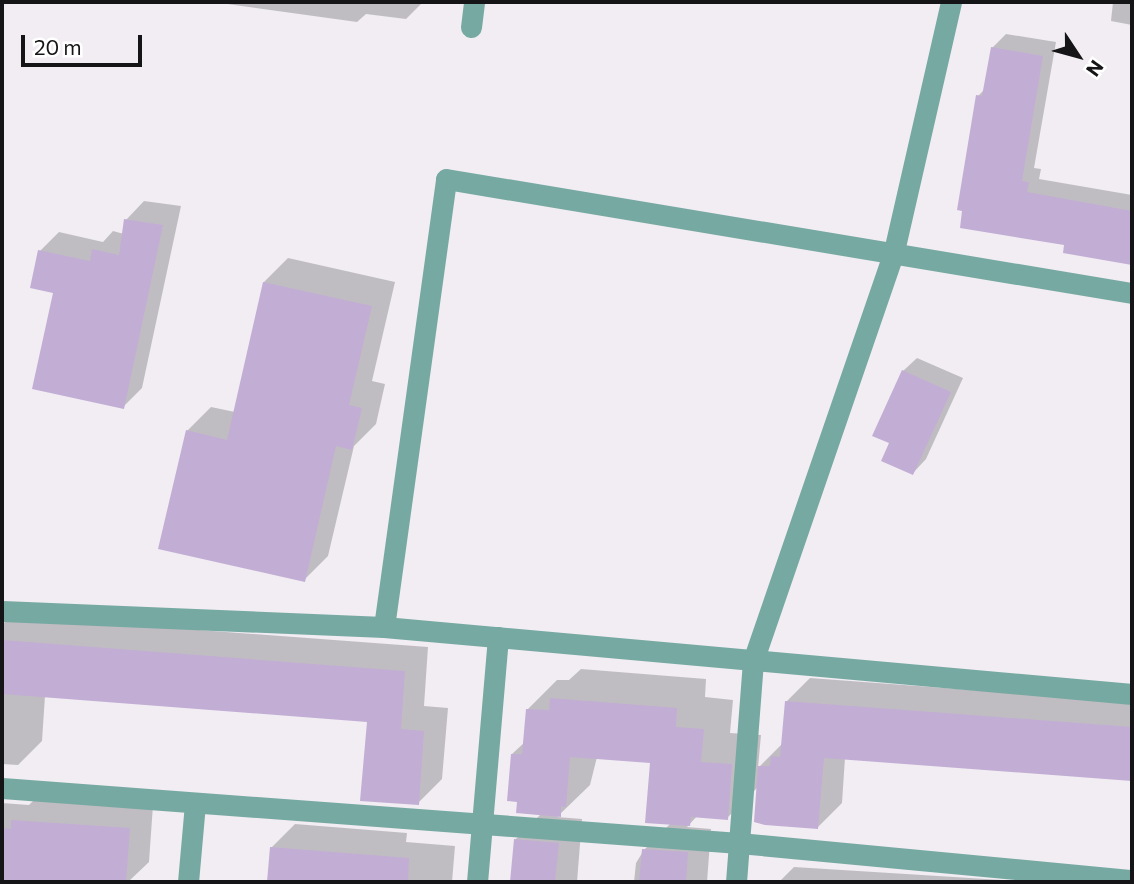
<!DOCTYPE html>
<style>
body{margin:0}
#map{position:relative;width:1134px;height:884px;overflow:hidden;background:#f1edf3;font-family:Commissioner,sans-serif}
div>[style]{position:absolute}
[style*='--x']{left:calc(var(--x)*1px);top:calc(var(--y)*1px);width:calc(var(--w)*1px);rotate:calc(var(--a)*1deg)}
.shadow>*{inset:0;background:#0003}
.building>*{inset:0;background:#c2add4}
.lane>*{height:21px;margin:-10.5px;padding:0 10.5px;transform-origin:10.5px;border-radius:10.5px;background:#77a9a3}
.street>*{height:21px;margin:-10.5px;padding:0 10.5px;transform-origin:10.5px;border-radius:10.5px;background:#77a9a3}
span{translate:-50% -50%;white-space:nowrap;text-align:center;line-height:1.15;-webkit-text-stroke:6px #fff;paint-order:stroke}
.frame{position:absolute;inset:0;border:4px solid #151416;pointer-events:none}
.north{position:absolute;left:1043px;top:21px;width:70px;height:70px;-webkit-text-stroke:5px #fff;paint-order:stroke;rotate:126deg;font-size:19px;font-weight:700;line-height:28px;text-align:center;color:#151416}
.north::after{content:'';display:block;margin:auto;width:24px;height:32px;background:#151416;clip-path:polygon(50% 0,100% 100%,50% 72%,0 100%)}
.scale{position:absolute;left:21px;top:35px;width:121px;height:32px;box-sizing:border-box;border:4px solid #151416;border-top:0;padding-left:9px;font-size:21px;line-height:24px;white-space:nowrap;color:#151416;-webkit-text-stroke:5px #fff;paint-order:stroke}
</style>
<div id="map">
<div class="shadow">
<div style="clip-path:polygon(213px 2px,423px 2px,406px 19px,366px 14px,357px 22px)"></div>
<div style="clip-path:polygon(1113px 2px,1132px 2px,1132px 25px,1111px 21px)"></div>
<div style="clip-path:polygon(1006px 34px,1056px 42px,1034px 168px,1041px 169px,1039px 179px,1132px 195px,1132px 263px,1065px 252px,1066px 243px,962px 226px,978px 96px,985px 89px,992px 48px)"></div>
<div style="clip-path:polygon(144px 201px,181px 206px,142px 388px,123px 407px,55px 292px,40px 251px,59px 232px,103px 242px,113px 231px,124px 234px,126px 220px)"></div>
<div style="clip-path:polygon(288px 258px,395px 282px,372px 381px,385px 384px,376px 424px,354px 446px,328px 556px,304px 580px,187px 431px,211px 407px,235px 412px,264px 282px)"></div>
<div style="clip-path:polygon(917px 358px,963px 378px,926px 459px,913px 473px,891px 442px,903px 371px)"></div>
<div style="clip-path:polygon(11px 616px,428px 647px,424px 706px,448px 708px,442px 779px,418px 803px,369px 721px,45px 696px,42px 741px,18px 765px,2px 764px,2px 625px)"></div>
<div style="clip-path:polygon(581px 669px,706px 679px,705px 697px,733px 700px,730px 733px,761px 735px,758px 768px,783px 743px,786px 702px,810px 678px,1132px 702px,1132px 779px,845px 758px,842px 803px,818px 827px,758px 787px,727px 818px,698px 815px,687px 827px,711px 829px,707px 882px,634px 882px,636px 863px,644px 850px,671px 823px,652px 762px,597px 757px,590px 785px,557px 817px,582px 819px,577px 882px,512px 882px,515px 840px,542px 813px,519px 801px,512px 754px,525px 742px,528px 709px,557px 680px,569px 680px)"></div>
<div style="clip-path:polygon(37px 797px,153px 805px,149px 862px,128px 882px,2px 882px,2px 803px,29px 805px)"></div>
<div style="clip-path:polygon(295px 824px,407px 833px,406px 842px,455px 846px,452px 882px,269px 882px,271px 848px)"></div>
<div style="clip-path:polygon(794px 867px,1018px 881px,779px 882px)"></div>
</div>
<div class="building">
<div style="clip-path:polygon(991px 47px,1043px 56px,1022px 181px,1029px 182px,1027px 192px,1132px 211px,1132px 265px,1063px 253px,1064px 245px,960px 228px,962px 211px,957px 210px,976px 95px,982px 96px)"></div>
<div style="clip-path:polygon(124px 219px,163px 225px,124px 409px,32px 389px,53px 293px,30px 288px,38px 250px,90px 261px,92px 249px,119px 255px)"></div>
<div style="clip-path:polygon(263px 282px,372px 306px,349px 405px,362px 408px,352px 450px,336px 446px,305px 582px,158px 549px,186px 430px,227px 440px)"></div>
<div style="clip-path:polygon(902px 370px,951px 392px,913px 475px,881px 461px,889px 443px,872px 436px)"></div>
<div style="clip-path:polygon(2px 640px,405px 671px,401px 729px,424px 731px,419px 805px,360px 801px,367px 722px,2px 694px)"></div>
<div style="clip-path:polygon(550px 698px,677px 708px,676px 727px,704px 729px,701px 762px,732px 764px,728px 820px,691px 817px,690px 826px,645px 823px,650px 763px,570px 757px,566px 807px,561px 806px,561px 817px,516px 813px,517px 802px,507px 801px,511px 754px,522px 754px,526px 709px,549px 710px)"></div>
<div style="clip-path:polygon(785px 701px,1132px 727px,1132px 781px,824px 758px,818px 829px,765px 825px,754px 822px,758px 766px,770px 766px,771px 756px,780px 757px)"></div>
<div style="clip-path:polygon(11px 820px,130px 828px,126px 882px,2px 882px,2px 828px,11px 829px)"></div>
<div style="clip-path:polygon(514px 839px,559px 843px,555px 882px,510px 882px)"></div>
<div style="clip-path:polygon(270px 847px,409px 858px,408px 882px,267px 882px)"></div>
<div style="clip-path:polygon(642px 849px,688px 852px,686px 882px,639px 882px)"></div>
</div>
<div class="lane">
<div style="--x:188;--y:882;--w:79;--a:-84.9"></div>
</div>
<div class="street">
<div style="--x:471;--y:27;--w:25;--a:-83"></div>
<div style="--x:2;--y:611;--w:382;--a:2.4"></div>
<div style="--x:384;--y:627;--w:751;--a:5.12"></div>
<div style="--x:384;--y:627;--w:452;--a:-82.1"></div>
<div style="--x:446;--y:179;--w:695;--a:9.44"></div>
<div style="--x:2;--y:788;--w:739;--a:4.27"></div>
<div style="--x:739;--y:843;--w:395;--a:5.4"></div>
<div style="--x:477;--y:882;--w:246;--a:-85.1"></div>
<div style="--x:736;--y:882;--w:222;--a:-85.6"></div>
<div style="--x:753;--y:661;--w:434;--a:-71"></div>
<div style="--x:894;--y:251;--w:255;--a:-77.1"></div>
</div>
<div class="frame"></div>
<div class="north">N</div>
<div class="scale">20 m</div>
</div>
